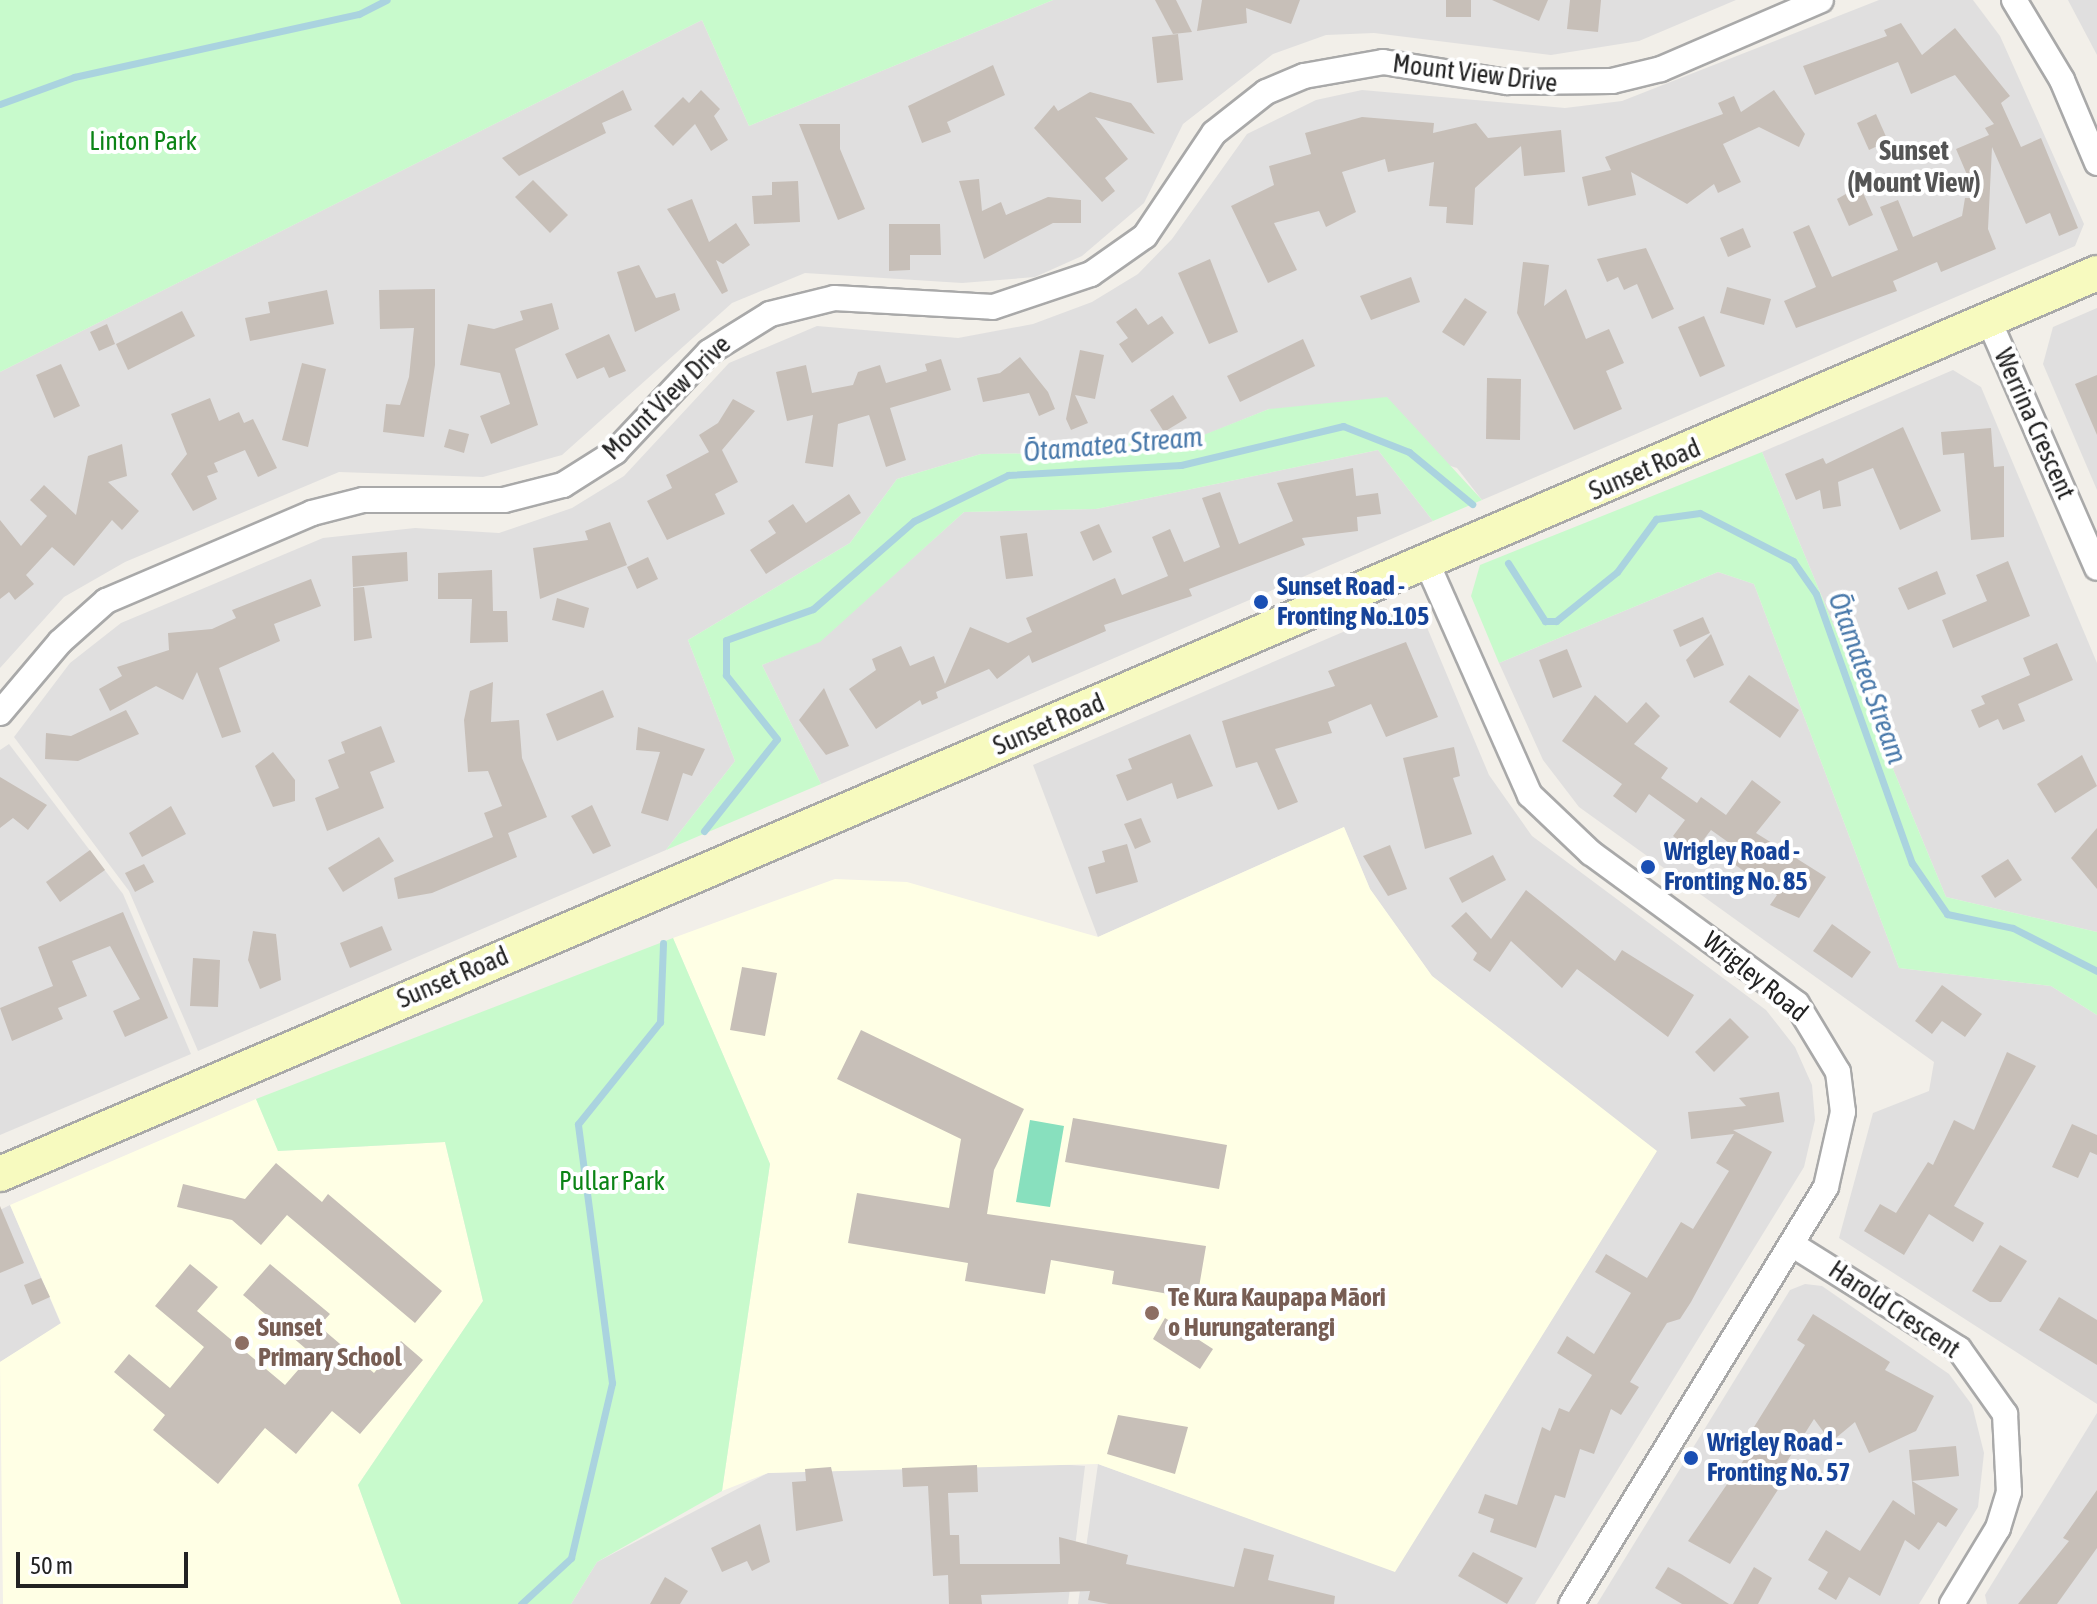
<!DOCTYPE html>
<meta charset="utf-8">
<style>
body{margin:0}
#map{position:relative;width:2097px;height:1604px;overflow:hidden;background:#f2efe9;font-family:"Asap Condensed",sans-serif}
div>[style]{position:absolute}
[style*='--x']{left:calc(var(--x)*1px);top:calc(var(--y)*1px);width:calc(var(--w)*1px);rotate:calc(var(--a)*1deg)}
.residential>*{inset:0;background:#e0dfdf}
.education>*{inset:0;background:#ffffe5}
.park>*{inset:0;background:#c8facc}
.pitch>*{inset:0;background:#88e0be}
.stream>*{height:7px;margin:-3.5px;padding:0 3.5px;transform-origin:3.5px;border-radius:3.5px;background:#aad3df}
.building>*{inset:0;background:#c7bfb8}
.roads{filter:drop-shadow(2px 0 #a9a9a9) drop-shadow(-2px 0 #a9a9a9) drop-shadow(0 2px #a9a9a9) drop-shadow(0 -2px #a9a9a9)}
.street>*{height:24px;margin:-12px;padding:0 12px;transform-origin:12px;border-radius:12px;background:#fff}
.secondary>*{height:34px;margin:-17px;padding:0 17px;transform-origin:17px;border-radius:17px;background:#f7fabf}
.dots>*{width:22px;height:22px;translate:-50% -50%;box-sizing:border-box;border:4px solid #fff;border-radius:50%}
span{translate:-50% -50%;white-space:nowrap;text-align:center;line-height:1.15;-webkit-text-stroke:8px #fff;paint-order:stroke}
.street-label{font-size:26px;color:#222}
.park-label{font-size:26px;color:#0c8416}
.transit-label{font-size:26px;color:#164399;font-weight:700}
.left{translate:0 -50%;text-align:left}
.education-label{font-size:26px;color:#785e54;font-weight:700}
.neighbourhood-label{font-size:28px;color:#555;font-weight:700}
.water-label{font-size:28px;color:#4a7aab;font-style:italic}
.scale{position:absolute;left:16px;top:1552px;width:172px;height:36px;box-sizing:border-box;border:4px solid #222;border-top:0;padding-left:10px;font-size:24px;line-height:28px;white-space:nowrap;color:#222;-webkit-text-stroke:6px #fff;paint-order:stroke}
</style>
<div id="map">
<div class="residential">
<div style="clip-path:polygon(1053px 0,1736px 0,1639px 41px,1551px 55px,1374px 33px,1326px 35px,1273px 54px,1183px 124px,1144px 203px,1082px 256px,1035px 277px,962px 283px,805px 273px,732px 303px,562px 455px,483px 477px,339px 472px,125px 562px,64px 597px,0 668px,0 372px,702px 20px,749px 126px)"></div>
<div style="clip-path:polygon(1879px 0,1973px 0,2000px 36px,2084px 224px,2075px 246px,1482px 500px,1457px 468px,1269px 409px,1190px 441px,1191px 429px,1078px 453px,981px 454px,897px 479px,850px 543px,688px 640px,735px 761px,666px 850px,198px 1051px,129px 891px,14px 737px,70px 663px,121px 623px,323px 538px,415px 528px,499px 533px,572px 508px,624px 476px,729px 363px,817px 326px,958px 338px,1033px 324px,1092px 302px,1138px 274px,1172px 239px,1247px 134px,1316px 100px,1362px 90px,1565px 108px,1622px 101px)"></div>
<div style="clip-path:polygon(2068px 0,2097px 0,2097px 55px,2069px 2px)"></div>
<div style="clip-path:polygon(2097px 308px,2097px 490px,2043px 364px,2053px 327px)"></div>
<div style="clip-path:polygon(1953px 370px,1981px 387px,2097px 663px,2097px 932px,1946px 897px,1762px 452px)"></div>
<div style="clip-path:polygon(1378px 450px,1433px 521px,821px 784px,762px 665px,820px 641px,964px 512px,1096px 509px)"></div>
<div style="clip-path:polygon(1718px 572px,1754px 584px,1899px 968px,2051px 986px,2097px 1015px,2097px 1404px,1839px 1238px,1873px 1113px,1929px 1091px,1934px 1062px,1579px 807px,1543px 760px,1499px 663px)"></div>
<div style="clip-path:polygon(1392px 611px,1426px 625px,1489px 775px,1532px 836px,1766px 1010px,1795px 1047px,1812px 1085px,1815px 1120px,1804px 1167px,1535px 1604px,1078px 1604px,1098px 1464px,1395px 1571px,1656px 1152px,1432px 976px,1370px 889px,1344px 827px,1098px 937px,1033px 765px)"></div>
<div style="clip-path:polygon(9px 744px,123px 894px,191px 1054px,0 1135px,0 750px)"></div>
<div style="clip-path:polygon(10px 1205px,61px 1324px,0 1362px,0 1210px)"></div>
<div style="clip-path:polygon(1805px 1284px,1822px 1286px,1949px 1374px,1972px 1405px,1984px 1453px,1978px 1507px,1919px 1604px,1597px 1604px,1790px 1290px)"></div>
<div style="clip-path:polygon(2097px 1413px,2097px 1604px,1987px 1604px,1985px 1595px)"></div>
<div style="clip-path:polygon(1028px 1462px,1085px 1466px,1068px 1604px,571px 1604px,597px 1562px,768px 1473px)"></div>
</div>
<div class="education">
<div style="clip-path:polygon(1344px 827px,1370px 889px,1432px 976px,1657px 1151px,1395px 1572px,1098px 1464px,768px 1473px,722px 1491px,770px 1164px,673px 938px,835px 879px,907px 882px,1098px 937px)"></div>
<div style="clip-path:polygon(256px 1099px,278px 1151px,445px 1142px,483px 1301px,358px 1485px,401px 1604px,3px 1604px,0 1362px,61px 1323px,10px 1205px)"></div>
</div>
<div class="park">
<div style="clip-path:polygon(0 0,1053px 0,749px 126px,702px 20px,0 372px)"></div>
<div style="clip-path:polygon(1387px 397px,1482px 500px,1433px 521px,1378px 450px,1096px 509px,964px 512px,820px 642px,762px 665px,821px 784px,666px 850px,735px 761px,688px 640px,850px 543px,897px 479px,981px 454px,1078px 453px,1192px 429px,1191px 440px,1269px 409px)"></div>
<div style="clip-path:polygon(1762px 452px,1946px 897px,2097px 932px,2097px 1015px,2051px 986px,1899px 968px,1754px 584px,1718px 572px,1499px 663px,1471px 596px,1480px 565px)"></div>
<div style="clip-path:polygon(673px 938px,770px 1164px,722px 1491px,597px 1562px,571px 1604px,401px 1604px,358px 1485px,483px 1301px,445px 1142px,278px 1151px,256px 1099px)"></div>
</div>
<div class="pitch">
<div style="clip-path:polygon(1030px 1120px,1064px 1126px,1050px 1207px,1016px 1202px)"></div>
</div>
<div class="stream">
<div style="--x:0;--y:104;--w:79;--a:-20"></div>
<div style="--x:74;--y:77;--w:292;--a:-12.5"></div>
<div style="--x:359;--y:14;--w:31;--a:-27"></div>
<div style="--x:1508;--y:563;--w:69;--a:57.5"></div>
<div style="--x:1545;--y:621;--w:11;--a:0"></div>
<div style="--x:1556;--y:621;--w:78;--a:-38.8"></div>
<div style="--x:1617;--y:572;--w:66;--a:-53.7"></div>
<div style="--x:1656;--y:519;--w:44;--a:-7.8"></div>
<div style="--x:1700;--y:513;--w:105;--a:27.3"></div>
<div style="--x:1793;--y:561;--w:40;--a:55.1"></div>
<div style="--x:1816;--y:594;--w:286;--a:70.4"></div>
<div style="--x:1912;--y:863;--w:62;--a:55.5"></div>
<div style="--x:1947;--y:914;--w:67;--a:12"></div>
<div style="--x:2013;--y:928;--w:94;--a:27.1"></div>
<div style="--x:704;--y:831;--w:117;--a:-51.6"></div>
<div style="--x:777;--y:739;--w:82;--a:-128.6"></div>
<div style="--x:726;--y:675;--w:35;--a:-90"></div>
<div style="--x:726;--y:640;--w:92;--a:-19.6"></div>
<div style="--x:813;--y:609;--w:134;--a:-41.1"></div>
<div style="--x:914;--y:521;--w:105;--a:-26.1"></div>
<div style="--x:1008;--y:475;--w:173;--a:-3.3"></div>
<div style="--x:1181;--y:465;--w:167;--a:-13.5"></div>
<div style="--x:1343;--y:426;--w:71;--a:21.5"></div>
<div style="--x:1409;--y:452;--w:82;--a:39.5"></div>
<div style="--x:521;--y:1604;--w:68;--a:-42.6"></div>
<div style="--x:571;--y:1558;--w:180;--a:-76.8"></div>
<div style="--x:612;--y:1383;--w:261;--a:-97.5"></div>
<div style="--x:578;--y:1124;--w:131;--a:-51.2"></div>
<div style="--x:660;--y:1022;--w:79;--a:-87.8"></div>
</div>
<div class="building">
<div style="clip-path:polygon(1155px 0,1176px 0,1192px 32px,1173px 34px)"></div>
<div style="clip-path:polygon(1202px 0,1300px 0,1291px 24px,1246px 8px,1247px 23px,1197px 31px)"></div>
<div style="clip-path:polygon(1446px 0,1471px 0,1471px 17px,1446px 17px)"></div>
<div style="clip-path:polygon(1492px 0,1548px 0,1539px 21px)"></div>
<div style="clip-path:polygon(1570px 0,1601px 0,1598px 32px,1567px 29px)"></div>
<div style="clip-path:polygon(1901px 23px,1922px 55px,1955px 28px,2010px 96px,2001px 103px,2021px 147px,2041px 138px,2078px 228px,2059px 236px,2050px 213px,2026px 224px,1992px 147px,1988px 229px,1996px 249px,1941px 272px,1937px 262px,1893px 281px,1897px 291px,1796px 328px,1784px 301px,1816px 287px,1793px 232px,1809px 225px,1832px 277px,1898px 250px,1880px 207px,1898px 200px,1913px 237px,1962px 216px,1965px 198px,1977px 198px,1956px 149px,1989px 135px,1985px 128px,1994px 124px,1955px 75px,1911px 94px,1898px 62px,1815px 95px,1803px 66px,1887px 36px,1884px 30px)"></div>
<div style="clip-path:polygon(1178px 34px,1183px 80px,1157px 83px,1152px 37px)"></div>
<div style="clip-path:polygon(993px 65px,1005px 95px,947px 122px,951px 132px,922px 143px,908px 106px)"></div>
<div style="clip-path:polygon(623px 90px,632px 110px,602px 123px,606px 133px,519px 176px,502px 158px)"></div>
<div style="clip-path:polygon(701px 90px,720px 109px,714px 116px,728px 140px,711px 151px,695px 124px,673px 146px,654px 126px,683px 97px,689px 103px)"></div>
<div style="clip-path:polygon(1774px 90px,1805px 134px,1799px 147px,1759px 127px,1723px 144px,1741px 182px,1718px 193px,1714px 184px,1687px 204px,1631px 172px,1636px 195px,1588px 206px,1582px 177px,1611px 170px,1605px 157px,1723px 114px,1718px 103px,1734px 96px,1741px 112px)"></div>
<div style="clip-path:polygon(1090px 92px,1131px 103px,1155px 134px,1095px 117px,1128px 159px,1105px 178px,1115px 191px,1102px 202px,1034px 128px,1054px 105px,1058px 111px)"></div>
<div style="clip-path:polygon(1876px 114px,1888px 141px,1869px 150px,1857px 123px)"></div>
<div style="clip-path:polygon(1362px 117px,1434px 123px,1433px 133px,1476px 123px,1488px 138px,1561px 130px,1565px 172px,1524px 176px,1521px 146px,1475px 188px,1473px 225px,1446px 223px,1447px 207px,1429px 206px,1434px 162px,1388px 172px,1385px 159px,1342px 172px,1356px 212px,1326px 227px,1319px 211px,1274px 223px,1297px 270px,1268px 283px,1231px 206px,1274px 185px,1269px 166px,1311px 154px,1305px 133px)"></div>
<div style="clip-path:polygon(799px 124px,840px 124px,840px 149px,865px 209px,838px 220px)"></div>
<div style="clip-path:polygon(979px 179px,982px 211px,1001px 202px,1006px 215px,1048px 197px,1081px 200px,1081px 223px,1053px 223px,984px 259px,959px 181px)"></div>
<div style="clip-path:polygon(533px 180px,568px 215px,550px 233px,515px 197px)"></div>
<div style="clip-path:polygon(798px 181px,800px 222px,754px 224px,752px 196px,772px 195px,772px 182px)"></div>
<div style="clip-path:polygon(1860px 186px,1873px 215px,1849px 226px,1837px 199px)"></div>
<div style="clip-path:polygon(692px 199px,709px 242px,736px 223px,750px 245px,723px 264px,716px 260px,728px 291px,722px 294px,667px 209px)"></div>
<div style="clip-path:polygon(889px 224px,940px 224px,941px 255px,910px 255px,910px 270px,889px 271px)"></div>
<div style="clip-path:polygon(1743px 228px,1751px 247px,1728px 257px,1720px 238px)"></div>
<div style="clip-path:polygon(1646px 248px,1674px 309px,1652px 319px,1637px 284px,1624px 290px,1618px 277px,1607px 282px,1597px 259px)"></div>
<div style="clip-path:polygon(1210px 259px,1238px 332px,1209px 344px,1178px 273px)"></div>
<div style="clip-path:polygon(1523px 262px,1549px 265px,1544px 306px,1566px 289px,1586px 339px,1609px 329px,1624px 363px,1606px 371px,1622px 409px,1574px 430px,1517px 313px)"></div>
<div style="clip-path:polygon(639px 265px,656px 298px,675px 293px,680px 310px,635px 332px,617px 272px)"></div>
<div style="clip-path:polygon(1411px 277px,1420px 302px,1371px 320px,1360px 296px)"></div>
<div style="clip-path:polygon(1727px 287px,1771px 299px,1764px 325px,1720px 313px)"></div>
<div style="clip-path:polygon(435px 289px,435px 365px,424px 437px,383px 432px,386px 404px,400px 405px,409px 377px,414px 328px,380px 329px,379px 290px)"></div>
<div style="clip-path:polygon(327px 290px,334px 324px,250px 341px,245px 318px,270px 313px,268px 302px)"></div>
<div style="clip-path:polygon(1465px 298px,1487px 312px,1464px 346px,1442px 332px)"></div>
<div style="clip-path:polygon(552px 303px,559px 329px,515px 349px,538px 425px,491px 444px,480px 416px,510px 404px,500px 373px,460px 365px,468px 324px,494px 329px,523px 320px,520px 311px)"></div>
<div style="clip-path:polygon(1136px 308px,1148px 325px,1162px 316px,1174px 333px,1132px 363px,1119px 344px,1128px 338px,1116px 322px)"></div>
<div style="clip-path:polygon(182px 311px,195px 336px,128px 370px,116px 344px)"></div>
<div style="clip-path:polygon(1704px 316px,1725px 366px,1700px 377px,1678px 327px)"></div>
<div style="clip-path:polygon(107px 324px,115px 344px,99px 351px,90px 332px)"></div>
<div style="clip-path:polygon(609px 334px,626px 371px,609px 378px,604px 367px,577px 379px,565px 354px)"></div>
<div style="clip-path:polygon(1303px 339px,1315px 366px,1240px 402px,1227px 376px)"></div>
<div style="clip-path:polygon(1080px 350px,1104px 355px,1095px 399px,1075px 395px,1088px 423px,1071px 430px,1066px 419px)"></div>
<div style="clip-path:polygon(1020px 357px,1048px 392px,1055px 409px,1039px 416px,1029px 393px,983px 402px,977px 378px,1000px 373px)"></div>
<div style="clip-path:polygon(941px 359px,951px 390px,890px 408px,906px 460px,886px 467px,869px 415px,838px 424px,833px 467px,805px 463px,813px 415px,787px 421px,776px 372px,806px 365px,812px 393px,853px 385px,858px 372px,880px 365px,886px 383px,927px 371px,925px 364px)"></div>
<div style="clip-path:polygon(302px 363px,326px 369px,308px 447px,282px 440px)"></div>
<div style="clip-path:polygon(61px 364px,80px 406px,54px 418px,36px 375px)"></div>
<div style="clip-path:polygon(2097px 375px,2097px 435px,2075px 384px)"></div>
<div style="clip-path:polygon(1487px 378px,1521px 379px,1520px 440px,1486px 439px)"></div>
<div style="clip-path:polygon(1173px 395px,1187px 418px,1164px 432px,1150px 410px)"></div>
<div style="clip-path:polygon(210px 398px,219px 421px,239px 412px,244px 423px,253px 419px,277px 468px,258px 477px,245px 450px,214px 463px,218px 472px,207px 476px,217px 499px,193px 511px,171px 474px,187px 454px,171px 414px)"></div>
<div style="clip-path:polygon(733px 399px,755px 411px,722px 450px,738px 482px,715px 494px,725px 514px,667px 540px,647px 501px,672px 488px,666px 475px,709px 452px,699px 435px,718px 423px)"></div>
<div style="clip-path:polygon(1903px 427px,1941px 511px,1900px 530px,1873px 468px,1838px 482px,1841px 506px,1823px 509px,1820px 490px,1796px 500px,1785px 474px,1823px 458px,1826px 464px)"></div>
<div style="clip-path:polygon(1991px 428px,1994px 467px,2004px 466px,2004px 537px,1971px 540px,1964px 453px,1943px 455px,1941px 432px)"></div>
<div style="clip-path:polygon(449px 429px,469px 434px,464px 453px,444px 447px)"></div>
<div style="clip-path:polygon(122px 444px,127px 476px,108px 482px,139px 511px,122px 530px,112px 520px,74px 566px,52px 547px,26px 575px,34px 584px,15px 600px,9px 592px,0 599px,0 520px,21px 546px,47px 516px,30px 500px,44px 485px,76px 515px,88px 456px)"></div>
<div style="clip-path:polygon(1353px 468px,1356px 496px,1378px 493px,1381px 514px,1357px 517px,1358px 531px,1302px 538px,1305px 545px,1189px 589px,1192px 596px,1104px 625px,1106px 631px,1032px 663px,1029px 655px,997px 679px,989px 669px,936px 692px,938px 698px,922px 705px,920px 700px,876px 729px,849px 689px,876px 670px,872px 659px,901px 646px,910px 666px,934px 656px,945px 684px,970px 627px,1008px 643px,1032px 632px,1026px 618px,1115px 578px,1122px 595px,1168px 576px,1152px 537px,1170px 529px,1184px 562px,1220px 547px,1202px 498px,1220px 492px,1239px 544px,1293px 521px,1277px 483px)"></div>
<div style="clip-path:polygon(849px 494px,861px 513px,766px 574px,750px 550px,776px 533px,768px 521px,793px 504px,806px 523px)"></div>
<div style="clip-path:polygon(610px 522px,627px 565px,540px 599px,533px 548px,588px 540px,585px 531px)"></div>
<div style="clip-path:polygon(1099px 524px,1112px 552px,1093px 561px,1080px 532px)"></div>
<div style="clip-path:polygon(1027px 533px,1033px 576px,1006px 579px,1000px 536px)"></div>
<div style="clip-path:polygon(407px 552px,408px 581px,353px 587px,352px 556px)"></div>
<div style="clip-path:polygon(648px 557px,658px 579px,637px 589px,627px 567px)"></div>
<div style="clip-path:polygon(2008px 561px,2030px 616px,1953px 648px,1942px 620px,1987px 601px,1976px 575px)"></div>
<div style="clip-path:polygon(492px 570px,493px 611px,507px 611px,508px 642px,470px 643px,472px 599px,438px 599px,438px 573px)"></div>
<div style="clip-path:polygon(1937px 571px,1946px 594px,1908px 610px,1898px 588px)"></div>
<div style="clip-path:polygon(311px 579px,321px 606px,274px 624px,280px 641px,219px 668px,241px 732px,222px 738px,197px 672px,183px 700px,156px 686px,110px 711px,99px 689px,122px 676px,117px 667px,169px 650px,168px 633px,212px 629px,236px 618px,232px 610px)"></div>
<div style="clip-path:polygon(364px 587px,372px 638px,354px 641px,353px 588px)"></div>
<div style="clip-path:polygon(557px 598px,589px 608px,584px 628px,552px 620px)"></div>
<div style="clip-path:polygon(1703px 617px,1710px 633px,1680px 647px,1673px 630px)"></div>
<div style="clip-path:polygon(1711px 634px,1724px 665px,1694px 678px,1686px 660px)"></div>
<div style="clip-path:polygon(1406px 642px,1438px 717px,1386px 737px,1371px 704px,1328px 722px,1332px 733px,1275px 749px,1298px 802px,1278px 810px,1257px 762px,1236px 768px,1222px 721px,1335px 686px,1328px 671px)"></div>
<div style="clip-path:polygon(2057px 643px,2073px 680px,2018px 704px,2025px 721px,2003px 730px,1998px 719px,1979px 728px,1971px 710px,1985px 704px,1981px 696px,2030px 675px,2023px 658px)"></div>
<div style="clip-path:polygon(1567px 649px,1582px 687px,1553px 698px,1539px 660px)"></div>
<div style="clip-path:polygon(1749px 675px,1799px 710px,1780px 738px,1729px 702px)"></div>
<div style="clip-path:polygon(493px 682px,491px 722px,519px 720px,522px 758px,547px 817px,508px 833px,517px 857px,432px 893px,398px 899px,394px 878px,493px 837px,484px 813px,502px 806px,488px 771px,468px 772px,464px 720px,470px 691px)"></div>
<div style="clip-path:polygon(824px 688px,849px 746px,826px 755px,799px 720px)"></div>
<div style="clip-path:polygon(603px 690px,614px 717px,557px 741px,546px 714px)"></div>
<div style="clip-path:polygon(1595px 695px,1627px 723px,1646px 702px,1660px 716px,1634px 744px,1668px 768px,1661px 778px,1697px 803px,1701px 797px,1726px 815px,1752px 780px,1781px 802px,1756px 833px,1826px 877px,1799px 918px,1770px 905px,1777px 895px,1734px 864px,1742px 852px,1711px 830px,1694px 852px,1673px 836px,1685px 820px,1649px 794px,1636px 813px,1613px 796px,1622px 784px,1562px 741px)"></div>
<div style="clip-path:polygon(126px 710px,139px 734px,78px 761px,45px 759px,46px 733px,71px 736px)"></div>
<div style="clip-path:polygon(381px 726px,395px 762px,370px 772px,384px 808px,327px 831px,315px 798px,339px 788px,328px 760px,345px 753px,341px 742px)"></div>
<div style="clip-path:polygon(638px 727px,705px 749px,692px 776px,683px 773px,668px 821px,641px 813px,660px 752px,636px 750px)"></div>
<div style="clip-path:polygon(1190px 734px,1213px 786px,1177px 799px,1172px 783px,1127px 801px,1116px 775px,1132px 769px,1128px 759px)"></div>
<div style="clip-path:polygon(1454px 747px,1460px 776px,1453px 778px,1472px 834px,1425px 849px,1403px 758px)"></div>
<div style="clip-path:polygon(273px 752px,295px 780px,295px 801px,273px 807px,255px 766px)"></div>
<div style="clip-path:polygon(2082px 755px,2097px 786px,2055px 813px,2037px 784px)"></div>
<div style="clip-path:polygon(0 777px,47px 805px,28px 830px,13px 818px,0 828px)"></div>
<div style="clip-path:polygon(592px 805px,611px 846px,593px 854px,571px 816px)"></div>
<div style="clip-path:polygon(171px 806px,186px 834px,142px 857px,129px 833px)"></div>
<div style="clip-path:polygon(1141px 818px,1151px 842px,1135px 849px,1124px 824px)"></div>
<div style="clip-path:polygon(2097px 828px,2097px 889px,2071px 858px)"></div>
<div style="clip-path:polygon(379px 837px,394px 861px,343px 892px,328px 868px)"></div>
<div style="clip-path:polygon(1127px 844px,1138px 882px,1096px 894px,1088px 867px,1105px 862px,1102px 851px)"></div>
<div style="clip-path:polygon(1390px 845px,1407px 889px,1388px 896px,1363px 856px)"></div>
<div style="clip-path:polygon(90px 850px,105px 870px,60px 902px,46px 882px)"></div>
<div style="clip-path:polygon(1493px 855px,1506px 880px,1462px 903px,1449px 878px)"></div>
<div style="clip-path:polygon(2008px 859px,2022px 880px,1995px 898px,1981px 876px)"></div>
<div style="clip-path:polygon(144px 864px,154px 882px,135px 892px,125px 873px)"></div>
<div style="clip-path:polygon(1526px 890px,1615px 961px,1622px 950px,1694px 995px,1668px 1037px,1577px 969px,1562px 988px,1511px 941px,1490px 972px,1473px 960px,1477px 953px,1451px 926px,1466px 912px,1491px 939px)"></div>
<div style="clip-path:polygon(123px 912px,168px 1018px,125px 1037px,113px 1011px,140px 999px,110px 946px,72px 961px,87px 996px,58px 1008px,63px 1019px,12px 1041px,0 1008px,53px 986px,38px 947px)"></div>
<div style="clip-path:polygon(1832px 924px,1871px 952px,1852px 978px,1813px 951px)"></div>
<div style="clip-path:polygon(382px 926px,392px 950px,350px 968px,340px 943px)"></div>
<div style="clip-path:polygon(253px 931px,276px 934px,281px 980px,260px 989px,248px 960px)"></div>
<div style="clip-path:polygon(193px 958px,220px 960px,218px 1007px,190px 1006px)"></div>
<div style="clip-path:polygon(742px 967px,777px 973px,765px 1036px,730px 1030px)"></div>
<div style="clip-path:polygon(1942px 985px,1982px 1014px,1965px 1037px,1942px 1021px,1932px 1034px,1915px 1021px)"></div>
<div style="clip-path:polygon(1730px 1018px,1749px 1037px,1714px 1072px,1695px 1052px)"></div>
<div style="clip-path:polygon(861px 1030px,1024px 1109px,994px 1170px,987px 1214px,1206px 1246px,1197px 1299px,1112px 1284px,1114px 1271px,1051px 1260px,1045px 1294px,965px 1281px,968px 1263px,848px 1243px,857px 1193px,949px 1208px,961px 1139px,837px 1079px)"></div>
<div style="clip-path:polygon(2007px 1052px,2036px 1066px,1954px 1206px,1984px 1223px,1973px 1242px,1929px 1214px,1904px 1255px,1864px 1231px,1880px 1204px,1896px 1213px,1928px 1162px,1933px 1165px,1954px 1120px,1974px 1130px)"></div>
<div style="clip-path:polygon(1779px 1092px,1784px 1122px,1733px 1130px,1772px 1152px,1691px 1302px,1680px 1319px,1667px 1323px,1630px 1382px,1639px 1387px,1621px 1415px,1611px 1409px,1594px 1454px,1580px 1449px,1565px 1498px,1555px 1495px,1536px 1548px,1490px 1532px,1494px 1519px,1478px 1513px,1485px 1494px,1517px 1505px,1542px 1427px,1550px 1431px,1559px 1408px,1569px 1412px,1592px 1375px,1557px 1353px,1567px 1336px,1594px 1354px,1631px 1293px,1595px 1272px,1606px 1254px,1647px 1278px,1681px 1222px,1693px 1229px,1729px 1171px,1716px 1163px,1734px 1134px,1691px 1139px,1688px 1112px,1746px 1106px,1739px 1098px)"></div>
<div style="clip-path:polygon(1073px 1118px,1227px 1145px,1219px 1189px,1065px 1162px)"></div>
<div style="clip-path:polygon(2072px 1124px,2097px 1135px,2097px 1155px,2090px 1152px,2078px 1178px,2052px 1167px)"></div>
<div style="clip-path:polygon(276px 1163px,322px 1202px,328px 1194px,442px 1291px,415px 1323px,287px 1215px,261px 1245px,232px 1220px,177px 1207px,183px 1184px,245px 1199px)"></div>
<div style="clip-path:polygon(0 1206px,24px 1263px,0 1273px)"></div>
<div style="clip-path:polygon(2000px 1245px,2027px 1261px,2001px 1302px,1990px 1302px,1972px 1291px)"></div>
<div style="clip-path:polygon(190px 1264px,218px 1287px,197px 1311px,285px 1385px,312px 1354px,243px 1295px,270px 1264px,330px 1314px,319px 1326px,374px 1373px,401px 1341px,423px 1360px,360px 1434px,332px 1411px,296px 1454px,265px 1428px,218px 1484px,153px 1430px,165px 1415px,114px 1372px,129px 1354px,170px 1388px,204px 1347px,155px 1306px)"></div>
<div style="clip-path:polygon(41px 1278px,50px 1297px,32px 1305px,24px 1285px)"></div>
<div style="clip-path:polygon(2059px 1297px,2097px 1320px,2097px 1365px,2039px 1330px)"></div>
<div style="clip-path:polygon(1813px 1314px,1890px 1362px,1885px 1370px,1934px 1396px,1916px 1431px,1869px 1453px,1855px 1422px,1831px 1442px,1814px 1419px,1786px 1463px,1792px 1468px,1730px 1564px,1688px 1541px,1752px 1448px,1744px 1443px,1805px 1345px,1797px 1340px)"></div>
<div style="clip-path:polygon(1165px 1318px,1213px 1349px,1200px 1369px,1153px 1339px)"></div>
<div style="clip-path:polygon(1118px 1415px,1188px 1427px,1175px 1474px,1107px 1454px)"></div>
<div style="clip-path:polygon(1956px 1446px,1959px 1476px,1912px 1481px,1958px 1509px,1946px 1527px,1938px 1522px,1919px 1550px,1905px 1540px,1880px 1596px,1849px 1577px,1836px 1600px,1818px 1589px,1828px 1572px,1808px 1560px,1826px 1530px,1860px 1551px,1893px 1500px,1915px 1515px,1909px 1450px)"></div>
<div style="clip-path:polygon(977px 1465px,978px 1492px,948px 1493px,950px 1535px,959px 1535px,960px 1564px,1060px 1564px,1059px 1537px,1128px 1555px,1126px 1564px,1234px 1587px,1244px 1548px,1274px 1555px,1268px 1580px,1335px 1596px,1334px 1604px,1109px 1604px,1088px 1600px,1090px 1591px,981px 1595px,982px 1604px,949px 1604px,948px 1575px,933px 1576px,928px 1486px,903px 1487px,902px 1468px)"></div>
<div style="clip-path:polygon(831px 1467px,843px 1521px,796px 1531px,792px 1482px,806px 1481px,805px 1469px)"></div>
<div style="clip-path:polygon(2097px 1490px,2097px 1548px,2057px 1604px,2018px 1604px,2069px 1541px,2063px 1538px)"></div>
<div style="clip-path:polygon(760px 1524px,770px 1562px,752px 1571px,747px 1561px,722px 1572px,711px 1548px)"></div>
<div style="clip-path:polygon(1473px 1552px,1523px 1578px,1507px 1604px,1458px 1576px)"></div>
<div style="clip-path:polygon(1668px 1567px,1681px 1574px,1729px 1604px,1682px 1604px,1655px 1588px)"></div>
<div style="clip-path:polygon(1754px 1567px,1772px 1578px,1758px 1604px,1733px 1604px)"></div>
<div style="clip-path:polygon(665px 1577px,688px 1591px,680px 1604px,650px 1604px)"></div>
</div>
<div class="roads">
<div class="street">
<div style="--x:2014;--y:0;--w:93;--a:59"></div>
<div style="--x:2062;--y:80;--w:90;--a:67.1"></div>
<div style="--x:1990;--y:323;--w:267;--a:66.4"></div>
<div style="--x:1427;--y:563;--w:254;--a:66.1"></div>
<div style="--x:1530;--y:795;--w:84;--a:43.6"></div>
<div style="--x:1591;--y:853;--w:255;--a:36.2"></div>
<div style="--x:1797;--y:1004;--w:79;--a:58.9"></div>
<div style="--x:1838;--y:1072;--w:40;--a:82.9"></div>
<div style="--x:1843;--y:1112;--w:77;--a:102.8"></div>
<div style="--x:1826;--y:1187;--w:489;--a:121.4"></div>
<div style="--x:0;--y:713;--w:93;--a:-49.8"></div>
<div style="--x:60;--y:642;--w:62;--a:-41.7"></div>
<div style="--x:106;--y:601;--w:224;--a:-23.1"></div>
<div style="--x:312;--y:513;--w:53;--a:-14.3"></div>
<div style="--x:363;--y:500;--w:141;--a:0"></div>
<div style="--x:504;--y:500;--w:61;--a:-14.3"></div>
<div style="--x:563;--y:485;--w:62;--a:-32.4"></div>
<div style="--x:615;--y:452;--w:137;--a:-46.8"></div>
<div style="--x:709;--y:352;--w:72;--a:-31.9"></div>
<div style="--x:770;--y:314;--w:66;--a:-14"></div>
<div style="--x:834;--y:298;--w:159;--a:3.2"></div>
<div style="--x:993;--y:307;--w:103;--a:-18.6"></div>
<div style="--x:1091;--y:274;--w:66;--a:-35.1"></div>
<div style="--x:1145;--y:236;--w:124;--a:-56.2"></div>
<div style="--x:1214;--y:133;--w:66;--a:-38.3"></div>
<div style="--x:1266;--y:92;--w:41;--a:-22.8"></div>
<div style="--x:1304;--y:76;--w:80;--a:-10"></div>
<div style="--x:1383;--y:62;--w:126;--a:9.2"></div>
<div style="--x:1507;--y:82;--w:105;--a:-0.5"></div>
<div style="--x:1612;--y:81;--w:50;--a:-13.8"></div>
<div style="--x:1661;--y:69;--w:174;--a:-23.3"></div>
<div style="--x:1793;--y:1245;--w:196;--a:32.1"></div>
<div style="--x:1959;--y:1349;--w:80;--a:54.7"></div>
<div style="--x:2005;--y:1414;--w:78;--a:87.1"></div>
<div style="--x:2009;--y:1492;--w:38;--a:107"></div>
<div style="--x:1998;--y:1528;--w:89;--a:121.2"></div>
</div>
<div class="secondary">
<div style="--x:0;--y:1174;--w:2282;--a:-23.25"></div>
</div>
</div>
<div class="dots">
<div style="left:1261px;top:602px;background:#1a4fb4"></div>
<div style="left:1648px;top:867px;background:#1a4fb4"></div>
<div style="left:1152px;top:1313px;background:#8d6e63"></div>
<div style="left:242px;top:1343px;background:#8d6e63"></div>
<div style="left:1691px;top:1458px;background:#1a4fb4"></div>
</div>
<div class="street-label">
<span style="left:1475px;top:74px;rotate:7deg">Mount View Drive</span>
<span style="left:667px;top:398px;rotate:-44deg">Mount View Drive</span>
<span style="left:2034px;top:424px;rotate:66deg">Werrina Crescent</span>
<span style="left:1645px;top:470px;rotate:-23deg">Sunset Road</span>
<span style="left:1049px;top:725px;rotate:-23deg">Sunset Road</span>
<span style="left:1755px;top:977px;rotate:39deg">Wrigley Road</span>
<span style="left:453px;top:978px;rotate:-23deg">Sunset Road</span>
<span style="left:1894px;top:1310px;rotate:34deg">Harold Crescent</span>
</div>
<div class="park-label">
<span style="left:143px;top:142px">Linton Park</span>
<span style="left:612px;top:1182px">Pullar Park</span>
</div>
<div class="transit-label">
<span class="left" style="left:1277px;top:602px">Sunset Road -<br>Fronting No.105</span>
<span class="left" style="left:1664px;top:867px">Wrigley Road -<br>Fronting No. 85</span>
<span class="left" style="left:1707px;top:1458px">Wrigley Road -<br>Fronting No. 57</span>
</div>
<div class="education-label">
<span class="left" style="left:1168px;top:1313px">Te Kura Kaupapa Māori<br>o Hurungaterangi</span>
<span class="left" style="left:258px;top:1343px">Sunset<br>Primary School</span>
</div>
<div class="neighbourhood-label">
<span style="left:1914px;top:166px">Sunset<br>(Mount View)</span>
</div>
<div class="water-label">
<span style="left:1113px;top:444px;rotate:-5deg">Ōtamatea Stream</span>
<span style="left:1868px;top:678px;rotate:70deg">Ōtamatea Stream</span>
</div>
<div class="scale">50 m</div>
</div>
